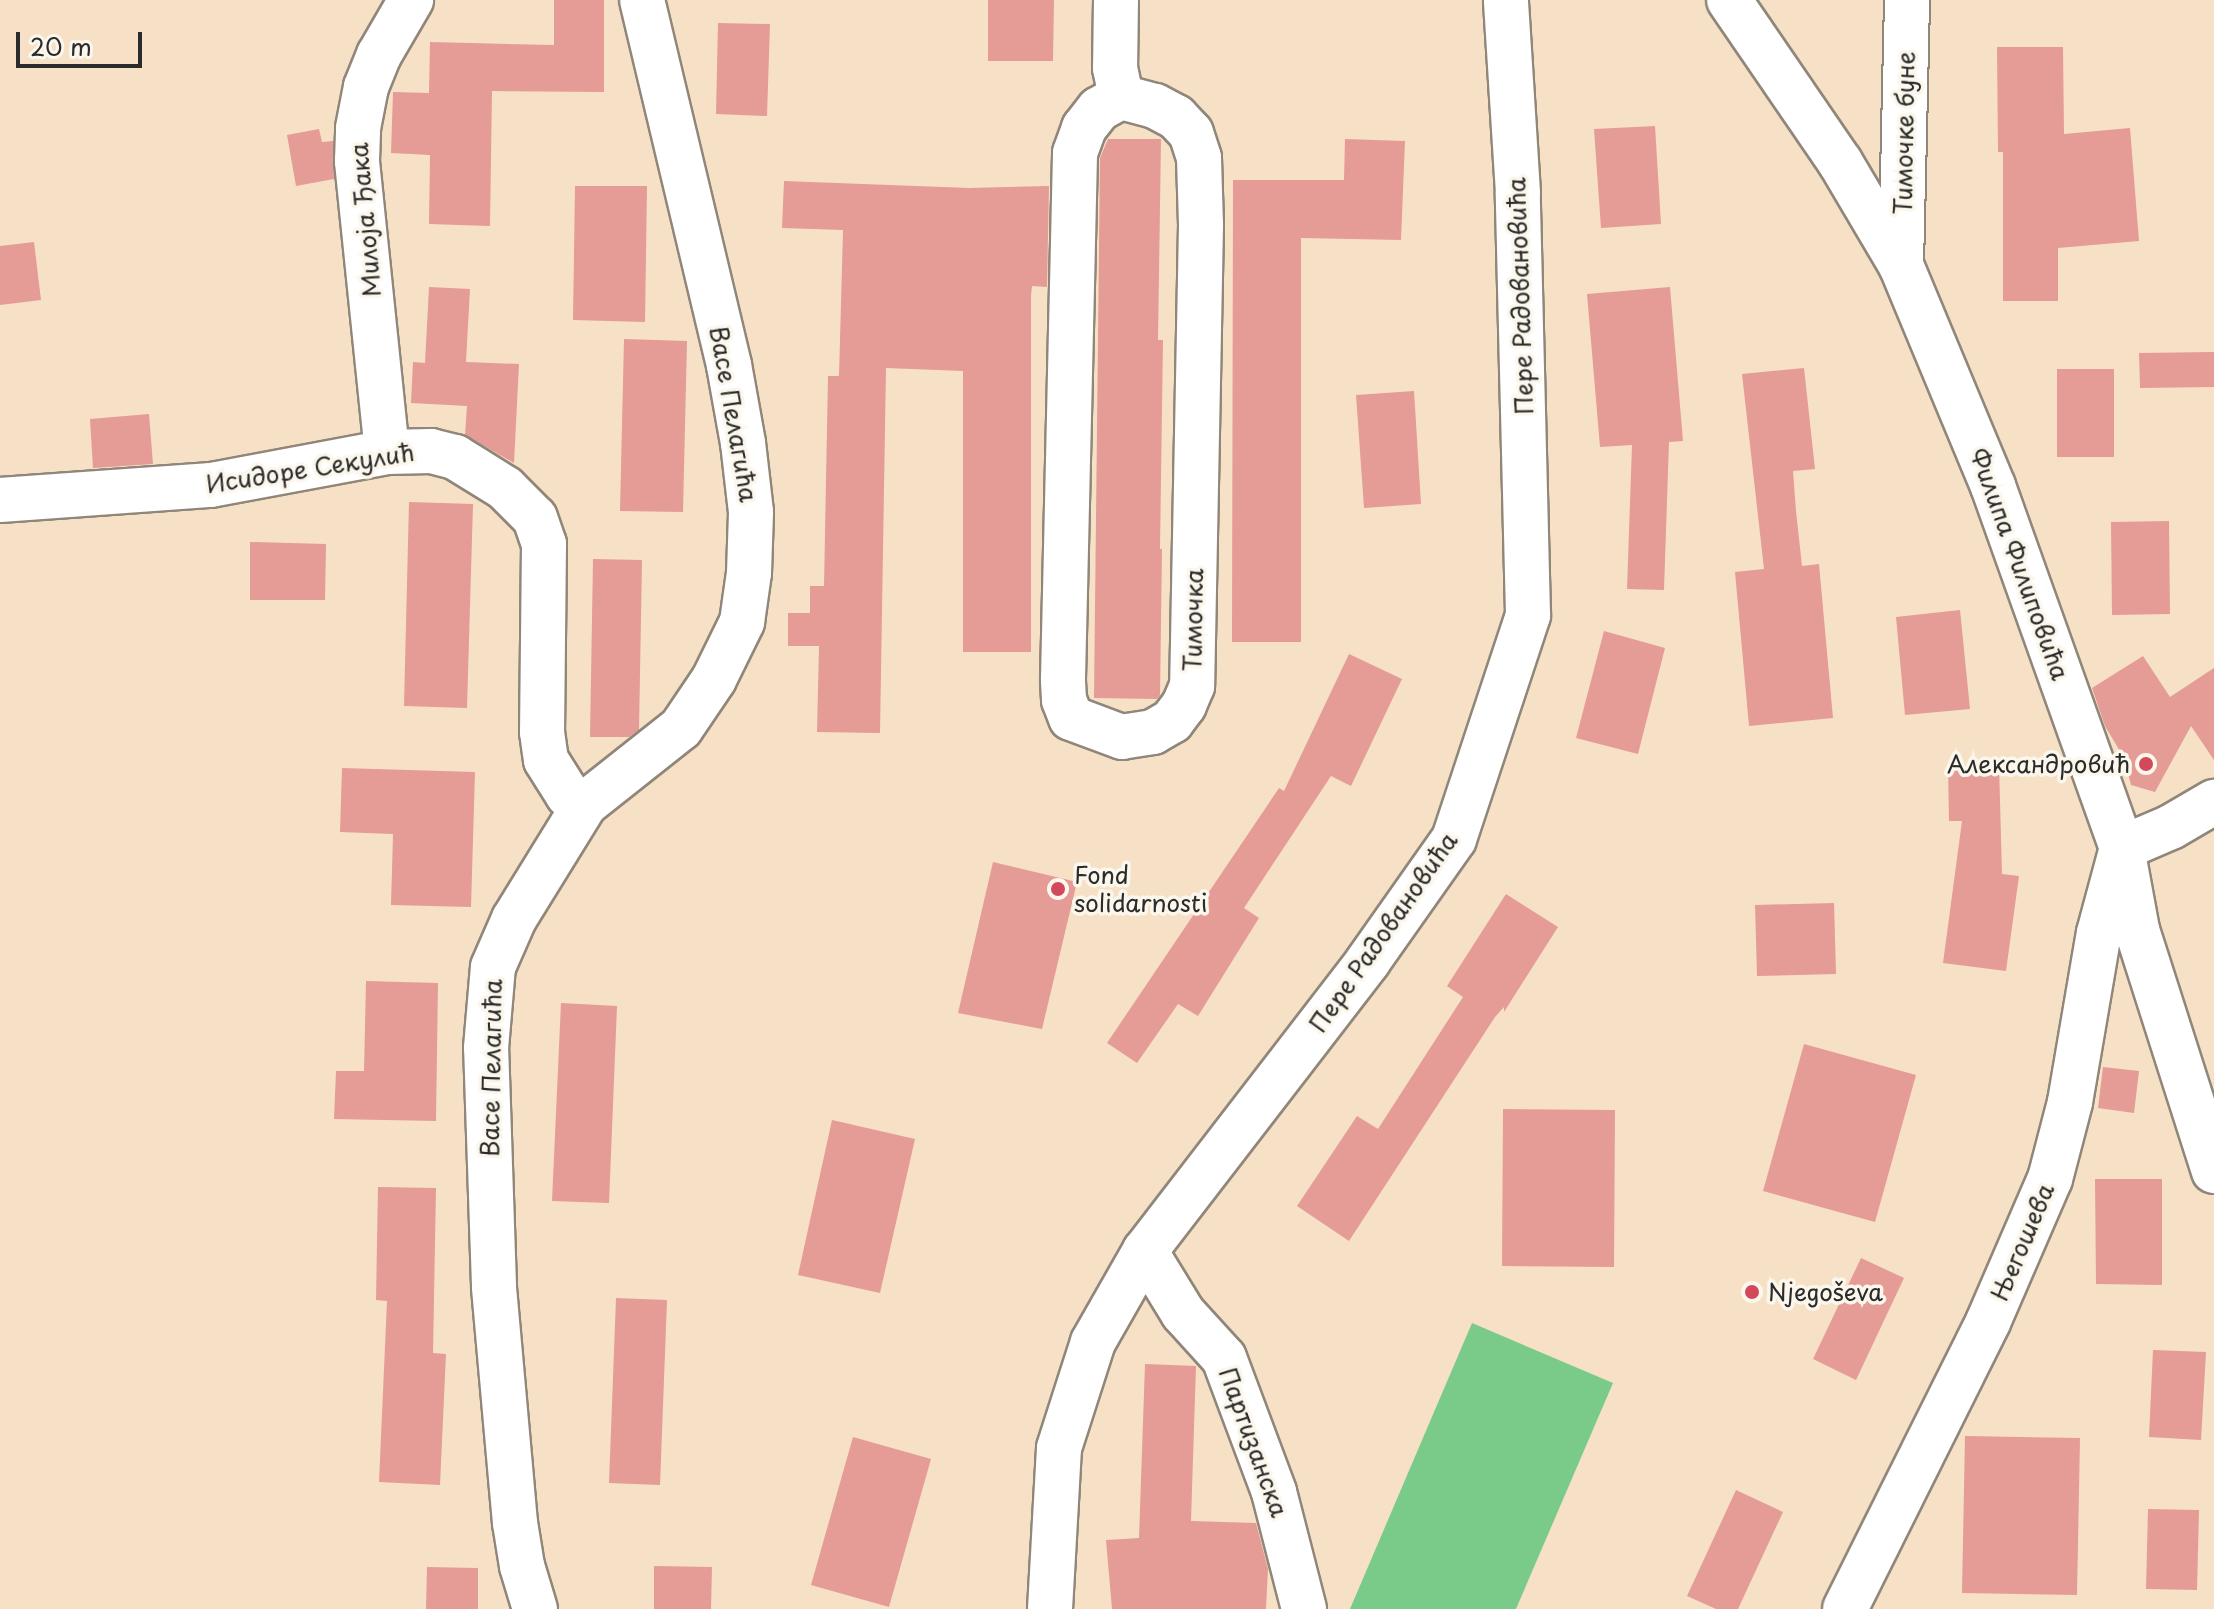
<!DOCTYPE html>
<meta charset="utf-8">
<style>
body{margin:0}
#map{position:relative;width:2214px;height:1609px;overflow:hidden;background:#f6e1c7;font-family:"Playpen Sans",sans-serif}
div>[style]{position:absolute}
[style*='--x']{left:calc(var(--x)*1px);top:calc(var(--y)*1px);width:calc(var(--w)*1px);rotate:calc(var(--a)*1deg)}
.green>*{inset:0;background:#7aca8a}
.building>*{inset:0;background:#e59b96}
.roads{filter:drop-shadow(2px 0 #908679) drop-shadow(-2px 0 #908679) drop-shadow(0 2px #908679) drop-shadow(0 -2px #908679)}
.street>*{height:44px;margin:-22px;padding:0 22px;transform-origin:22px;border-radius:22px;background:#fff}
.dots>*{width:22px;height:22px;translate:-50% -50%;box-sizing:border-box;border:4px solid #fbf7ec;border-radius:50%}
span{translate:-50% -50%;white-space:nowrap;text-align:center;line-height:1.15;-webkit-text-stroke:7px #fbf7ec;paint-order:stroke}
.street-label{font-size:24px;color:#2b2b2b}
.poi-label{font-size:24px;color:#2b2b2b}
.right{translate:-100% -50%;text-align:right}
.left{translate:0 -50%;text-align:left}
.scale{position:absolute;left:16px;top:32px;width:126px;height:36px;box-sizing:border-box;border:4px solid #2b2b2b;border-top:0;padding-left:10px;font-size:24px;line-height:28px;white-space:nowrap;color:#2b2b2b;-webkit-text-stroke:6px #fbf7ec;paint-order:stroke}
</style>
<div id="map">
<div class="green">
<div style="clip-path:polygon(1472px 1323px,1613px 1383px,1516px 1609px,1350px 1609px)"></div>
</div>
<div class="building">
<div style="clip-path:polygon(554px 0,604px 0,604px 92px,492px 91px,490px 226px,429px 224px,430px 155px,391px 153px,393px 92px,429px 93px,430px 42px,554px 45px)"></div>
<div style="clip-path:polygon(988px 0,1054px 0,1053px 61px,988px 61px)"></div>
<div style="clip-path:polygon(718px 23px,770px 24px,767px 116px,716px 114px)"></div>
<div style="clip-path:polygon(1997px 47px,2063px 47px,2064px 134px,2130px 128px,2139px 241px,2058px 248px,2058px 301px,2003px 301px,2003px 152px,1998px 152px)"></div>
<div style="clip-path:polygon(1655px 126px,1661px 224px,1601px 228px,1594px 129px)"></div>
<div style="clip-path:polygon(319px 129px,322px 142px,333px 141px,334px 179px,296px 186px,287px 135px)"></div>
<div style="clip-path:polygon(1108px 139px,1161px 139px,1158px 340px,1163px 340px,1160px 549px,1162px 549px,1160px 695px,1157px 699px,1094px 698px,1100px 158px)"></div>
<div style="clip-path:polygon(1345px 139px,1405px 141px,1401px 240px,1301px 238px,1301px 642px,1232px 642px,1233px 180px,1344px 180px)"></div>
<div style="clip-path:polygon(784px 181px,969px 188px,1049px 186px,1047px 287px,1032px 286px,1031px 296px,1031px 652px,963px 652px,963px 371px,886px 368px,880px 733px,817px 732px,819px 646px,788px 646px,788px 613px,810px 613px,810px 586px,824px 586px,828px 376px,839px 376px,843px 230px,782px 228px)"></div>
<div style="clip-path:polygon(575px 186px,647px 186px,645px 322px,573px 320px)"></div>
<div style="clip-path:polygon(34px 242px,41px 300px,0 305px,0 246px)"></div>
<div style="clip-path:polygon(429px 287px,470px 289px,466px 362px,519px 364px,514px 463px,465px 435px,467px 406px,411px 403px,413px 362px,425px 363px)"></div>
<div style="clip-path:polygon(1670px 287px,1683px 441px,1669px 442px,1664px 590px,1627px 589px,1632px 445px,1600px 447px,1587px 294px)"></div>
<div style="clip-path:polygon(624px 339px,687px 341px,683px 512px,620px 511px)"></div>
<div style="clip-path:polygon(2214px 352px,2214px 387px,2140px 388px,2139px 353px)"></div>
<div style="clip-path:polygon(1804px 368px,1815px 469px,1793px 471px,1796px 511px,1802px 566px,1819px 564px,1833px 718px,1749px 726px,1735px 572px,1764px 569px,1742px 374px)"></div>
<div style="clip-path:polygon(2057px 369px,2114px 369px,2114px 457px,2057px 457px)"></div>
<div style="clip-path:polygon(1414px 391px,1421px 504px,1364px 508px,1356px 395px)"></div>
<div style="clip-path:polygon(149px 414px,153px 464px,93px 468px,90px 419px)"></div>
<div style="clip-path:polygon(409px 502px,473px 504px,467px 708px,404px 706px)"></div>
<div style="clip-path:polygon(2169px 521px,2170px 614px,2112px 615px,2111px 522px)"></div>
<div style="clip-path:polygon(250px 542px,326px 544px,325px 600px,250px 600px)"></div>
<div style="clip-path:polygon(593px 559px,642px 560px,639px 730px,629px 737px,590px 737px)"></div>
<div style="clip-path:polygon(1960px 610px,1970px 709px,1905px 715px,1896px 617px)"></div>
<div style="clip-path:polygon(1604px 631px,1665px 648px,1638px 754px,1576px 738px)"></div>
<div style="clip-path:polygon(1349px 654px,1402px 679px,1351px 786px,1331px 776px,1244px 908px,1259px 918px,1198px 1016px,1178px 1004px,1137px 1063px,1107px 1043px,1279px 788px,1284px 791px)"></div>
<div style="clip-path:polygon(2143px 656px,2170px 697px,2214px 668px,2214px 760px,2191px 726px,2155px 792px,2131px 785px,2124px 758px,2105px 726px,2092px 688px)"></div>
<div style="clip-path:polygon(1999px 764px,2002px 874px,2019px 876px,2006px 971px,1943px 963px,1962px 821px,1949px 821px,1948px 766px)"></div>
<div style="clip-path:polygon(342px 768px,475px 772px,471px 907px,391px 905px,393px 834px,340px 832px)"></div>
<div style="clip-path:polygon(993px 862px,1077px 882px,1042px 1029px,958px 1013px)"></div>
<div style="clip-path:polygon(1506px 894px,1558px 927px,1504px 1012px,1504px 1007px,1495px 1017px,1349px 1241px,1297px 1206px,1357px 1116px,1378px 1129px,1463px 997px,1447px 986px)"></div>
<div style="clip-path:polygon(1834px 903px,1836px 974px,1757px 976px,1755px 905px)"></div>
<div style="clip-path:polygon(366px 981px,438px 983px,436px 1121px,334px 1119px,336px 1071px,364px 1071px)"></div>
<div style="clip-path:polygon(561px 1003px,617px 1006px,609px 1203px,552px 1201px)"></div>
<div style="clip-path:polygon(1804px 1044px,1916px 1075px,1875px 1222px,1763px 1191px)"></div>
<div style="clip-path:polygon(2103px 1067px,2139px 1071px,2134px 1113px,2098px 1108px)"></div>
<div style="clip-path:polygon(1503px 1109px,1615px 1110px,1614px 1267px,1502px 1266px)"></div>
<div style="clip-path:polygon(832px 1120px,915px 1139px,880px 1293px,798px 1275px)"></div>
<div style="clip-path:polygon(2095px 1179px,2162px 1179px,2162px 1285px,2096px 1284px)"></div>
<div style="clip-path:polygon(378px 1187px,436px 1188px,433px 1353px,446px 1354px,440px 1485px,379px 1482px,387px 1301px,376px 1300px)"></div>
<div style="clip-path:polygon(1861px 1258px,1904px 1278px,1856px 1380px,1813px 1359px)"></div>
<div style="clip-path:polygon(616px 1298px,667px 1300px,660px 1485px,609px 1483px)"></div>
<div style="clip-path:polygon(2153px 1350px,2206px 1352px,2201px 1440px,2149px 1437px)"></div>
<div style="clip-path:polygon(1145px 1364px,1196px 1366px,1191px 1521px,1256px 1523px,1268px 1569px,1266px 1609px,1112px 1609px,1106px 1540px,1139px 1538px)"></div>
<div style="clip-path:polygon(1965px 1436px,2080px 1438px,2077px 1595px,1962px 1593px)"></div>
<div style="clip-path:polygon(853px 1437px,931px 1459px,889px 1607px,811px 1585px)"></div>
<div style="clip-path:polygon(1736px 1490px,1783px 1512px,1738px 1609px,1716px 1609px,1687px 1596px)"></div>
<div style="clip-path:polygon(2148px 1509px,2199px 1510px,2197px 1590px,2146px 1589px)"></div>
<div style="clip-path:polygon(654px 1566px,712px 1567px,711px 1609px,654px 1609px)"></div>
<div style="clip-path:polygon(427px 1567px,478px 1568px,478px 1609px,426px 1609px)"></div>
</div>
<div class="roads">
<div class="street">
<div style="--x:1116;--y:0;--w:68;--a:90.8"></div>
<div style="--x:1115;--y:68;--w:30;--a:78"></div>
<div style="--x:1729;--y:0;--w:196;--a:55.6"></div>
<div style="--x:1840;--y:162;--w:120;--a:59.4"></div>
<div style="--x:1901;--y:265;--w:239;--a:67.4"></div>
<div style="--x:1993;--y:486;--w:384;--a:70.4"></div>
<div style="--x:2122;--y:848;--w:83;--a:79.6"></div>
<div style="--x:2137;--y:930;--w:253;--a:72.3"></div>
<div style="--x:1121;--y:97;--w:35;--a:15"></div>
<div style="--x:1155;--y:106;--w:24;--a:28"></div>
<div style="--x:1176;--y:117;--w:22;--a:47"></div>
<div style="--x:1191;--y:133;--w:26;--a:72"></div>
<div style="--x:1199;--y:158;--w:67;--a:88.3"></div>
<div style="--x:1201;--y:225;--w:461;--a:91.1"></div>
<div style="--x:1192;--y:686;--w:21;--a:113"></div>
<div style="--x:1184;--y:705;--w:20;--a:127"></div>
<div style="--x:1172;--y:721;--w:22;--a:150"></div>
<div style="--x:1153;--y:732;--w:31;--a:171"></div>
<div style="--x:1122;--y:737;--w:54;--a:-159.6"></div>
<div style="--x:1071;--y:718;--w:19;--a:-111"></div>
<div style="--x:1064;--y:700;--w:21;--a:-93"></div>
<div style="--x:1063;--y:679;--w:526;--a:-88.69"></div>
<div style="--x:1075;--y:153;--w:27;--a:-70"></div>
<div style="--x:1084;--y:128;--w:24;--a:-52"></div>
<div style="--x:1099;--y:109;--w:25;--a:-29"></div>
<div style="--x:1901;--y:265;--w:265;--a:-88.7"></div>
<div style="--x:387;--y:452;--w:293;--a:-95.9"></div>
<div style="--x:357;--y:161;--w:33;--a:-88"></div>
<div style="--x:358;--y:128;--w:42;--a:-79"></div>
<div style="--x:366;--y:87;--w:35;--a:-68"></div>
<div style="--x:379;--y:55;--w:64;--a:-59.8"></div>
<div style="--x:0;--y:500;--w:212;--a:-4.1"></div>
<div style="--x:211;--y:485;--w:179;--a:-10.6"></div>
<div style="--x:387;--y:452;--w:44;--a:-1.3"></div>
<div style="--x:431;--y:451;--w:25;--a:14"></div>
<div style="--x:455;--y:457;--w:59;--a:31.8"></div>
<div style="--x:505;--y:488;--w:42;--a:45"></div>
<div style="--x:535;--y:518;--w:28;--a:71"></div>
<div style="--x:544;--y:544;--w:188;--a:90.6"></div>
<div style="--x:542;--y:732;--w:28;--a:82"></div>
<div style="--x:546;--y:760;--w:41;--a:57.8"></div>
<div style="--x:568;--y:795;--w:19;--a:28"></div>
<div style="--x:1145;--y:1251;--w:73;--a:58.5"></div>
<div style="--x:1183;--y:1313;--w:61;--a:47.7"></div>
<div style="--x:1224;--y:1358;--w:143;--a:69.5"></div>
<div style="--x:1274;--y:1492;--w:121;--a:75.6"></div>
<div style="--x:535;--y:1609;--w:45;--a:-106.8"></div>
<div style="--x:522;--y:1566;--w:44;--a:-99.2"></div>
<div style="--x:515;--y:1523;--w:238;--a:-95.1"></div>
<div style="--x:494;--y:1286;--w:238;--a:-91.9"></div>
<div style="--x:486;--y:1048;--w:81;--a:-85.1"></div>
<div style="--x:493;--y:967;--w:52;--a:-66.4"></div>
<div style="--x:514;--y:919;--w:135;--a:-58.3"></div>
<div style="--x:585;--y:804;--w:122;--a:-38.4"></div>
<div style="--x:681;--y:728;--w:59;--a:-56"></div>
<div style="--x:714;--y:679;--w:64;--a:-63.8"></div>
<div style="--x:742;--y:622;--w:49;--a:-81.9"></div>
<div style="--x:749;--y:573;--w:61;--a:-88.1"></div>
<div style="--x:751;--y:512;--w:69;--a:-96.6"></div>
<div style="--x:743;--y:443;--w:79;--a:-100.2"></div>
<div style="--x:729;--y:365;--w:375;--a:-103.4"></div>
<div style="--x:1050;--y:1609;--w:161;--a:-86.8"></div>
<div style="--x:1059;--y:1448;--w:111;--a:-72.2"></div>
<div style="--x:1093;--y:1342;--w:105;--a:-60.3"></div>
<div style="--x:1145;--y:1251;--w:366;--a:-52.4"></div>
<div style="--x:1368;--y:961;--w:149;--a:-54.8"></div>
<div style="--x:1454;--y:839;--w:236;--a:-71.7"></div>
<div style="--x:1528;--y:615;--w:422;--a:-91.4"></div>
<div style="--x:1518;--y:193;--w:193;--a:-93.6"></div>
<div style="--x:1845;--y:1609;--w:321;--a:-63.5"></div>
<div style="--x:1988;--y:1322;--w:156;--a:-66.6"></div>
<div style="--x:2050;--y:1179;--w:80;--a:-75.4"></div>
<div style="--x:2070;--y:1102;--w:171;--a:-80.3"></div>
<div style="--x:2099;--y:933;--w:88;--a:-74.9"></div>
<div style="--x:2122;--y:848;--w:53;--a:-23.2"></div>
<div style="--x:2171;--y:827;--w:50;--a:-30.2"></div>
</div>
</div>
<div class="dots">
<div style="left:2146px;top:764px;background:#d1495b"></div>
<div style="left:1058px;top:889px;background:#d1495b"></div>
<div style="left:1752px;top:1292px;background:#d1495b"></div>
</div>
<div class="street-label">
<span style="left:1904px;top:133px;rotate:-89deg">Тимочке буне</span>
<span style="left:365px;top:220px;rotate:-95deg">Милоја Ђака</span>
<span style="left:1520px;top:296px;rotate:-92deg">Пере Радовановића</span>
<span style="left:734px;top:414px;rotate:80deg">Васе Пелагића</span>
<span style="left:310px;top:468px;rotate:-9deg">Исидоре Секулић</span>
<span style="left:2020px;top:564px;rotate:70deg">Филипа Филиповића</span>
<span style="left:1193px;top:620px;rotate:-89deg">Тимочка</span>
<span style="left:1383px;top:932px;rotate:-55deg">Пере Радовановића</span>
<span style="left:491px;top:1068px;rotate:-89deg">Васе Пелагића</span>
<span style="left:2022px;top:1242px;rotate:-67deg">Његошева</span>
<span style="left:1254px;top:1442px;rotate:70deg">Партизанска</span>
</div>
<div class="poi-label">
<span class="right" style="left:2130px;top:764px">Александровић</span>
<span class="left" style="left:1074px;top:889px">Fond<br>solidarnosti</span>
<span class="left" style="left:1768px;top:1292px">Njegoševa</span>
</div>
<div class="scale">20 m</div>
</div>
